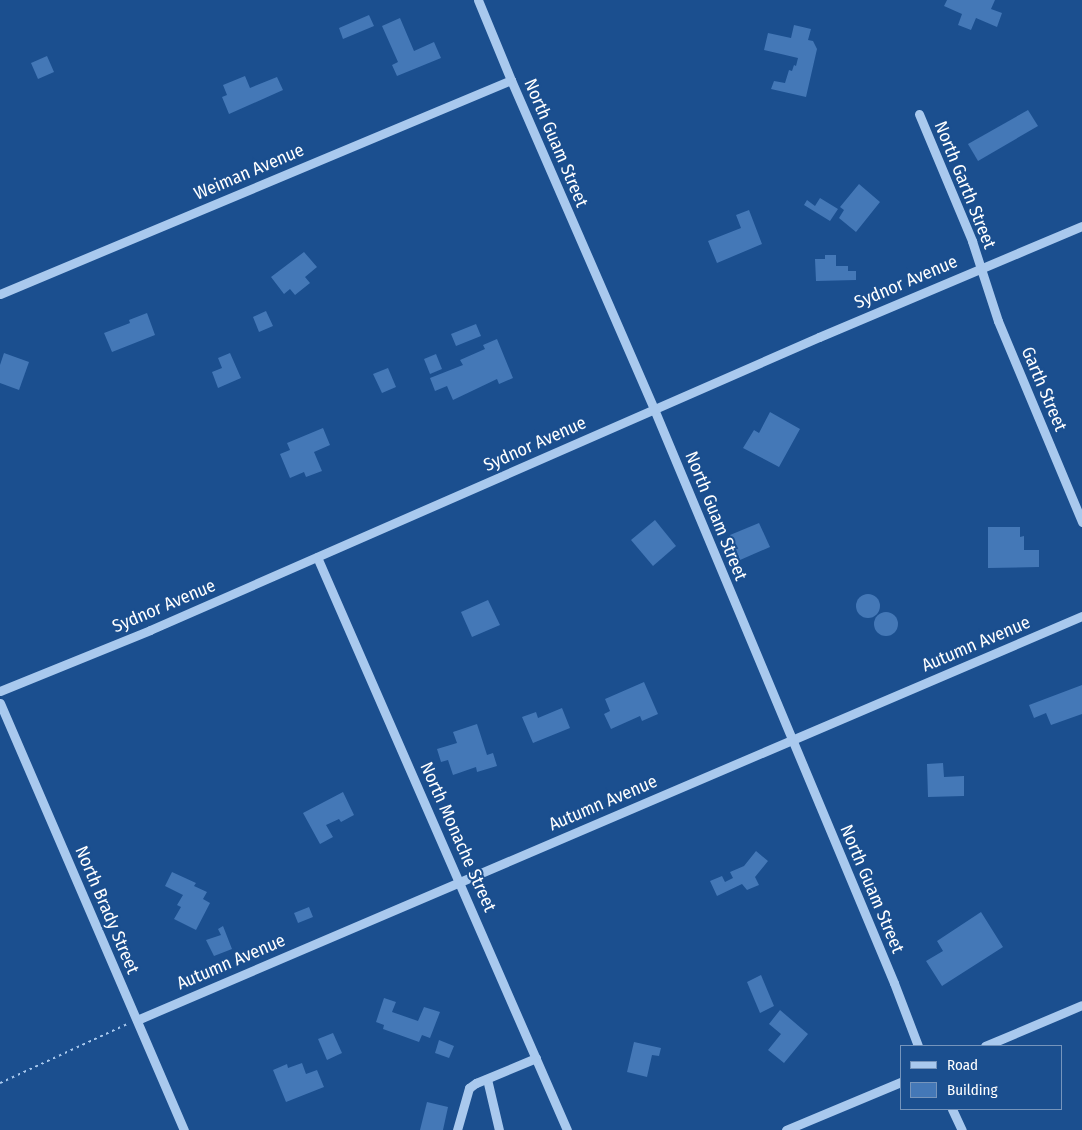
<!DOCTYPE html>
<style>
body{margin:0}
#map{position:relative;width:1082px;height:1130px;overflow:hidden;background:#1b4f8f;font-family:"Fira Sans Condensed",sans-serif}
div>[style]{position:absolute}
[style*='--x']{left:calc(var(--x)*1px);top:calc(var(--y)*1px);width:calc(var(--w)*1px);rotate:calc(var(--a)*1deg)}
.building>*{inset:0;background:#4478b7}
.round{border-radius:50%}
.path>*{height:2px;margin-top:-1px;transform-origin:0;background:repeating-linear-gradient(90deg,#a9c9ee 0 2.5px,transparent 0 6.5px)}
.minor>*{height:9px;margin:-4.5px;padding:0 4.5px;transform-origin:4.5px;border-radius:4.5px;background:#a9c9ee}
span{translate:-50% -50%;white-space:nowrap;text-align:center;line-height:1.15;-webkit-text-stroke:4px #1b4f8f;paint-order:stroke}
.street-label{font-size:18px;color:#fff}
.legend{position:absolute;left:900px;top:1045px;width:162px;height:65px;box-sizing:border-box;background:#1b4f8f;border:1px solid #7695bc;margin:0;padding:6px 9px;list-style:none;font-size:15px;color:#fff}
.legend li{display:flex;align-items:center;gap:10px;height:25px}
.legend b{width:25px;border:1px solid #7695bc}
</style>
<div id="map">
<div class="building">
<div style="clip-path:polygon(947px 0,995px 0,991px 9px,1002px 13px,997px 27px,976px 18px,971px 30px,958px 25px,962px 14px,944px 6px)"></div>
<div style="clip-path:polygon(369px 15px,374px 26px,343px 39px,339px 28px)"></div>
<div style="clip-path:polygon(400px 18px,414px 51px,434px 42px,441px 58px,397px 76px,392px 65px,398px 62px,382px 26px)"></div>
<div style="clip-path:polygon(794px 25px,811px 29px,808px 40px,813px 41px,817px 49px,806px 97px,771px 89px,774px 81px,785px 83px,789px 70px,792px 71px,794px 65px,796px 66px,798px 58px,764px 50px,768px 33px,791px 38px)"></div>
<div style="clip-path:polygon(47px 56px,54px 72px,38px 79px,31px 63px)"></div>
<div style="clip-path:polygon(245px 76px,250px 88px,277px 77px,283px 90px,229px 114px,222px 97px,227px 95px,223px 85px)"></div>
<div style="clip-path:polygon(1028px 110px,1038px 126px,978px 161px,968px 144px)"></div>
<div style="clip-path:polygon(859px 184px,880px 202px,856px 232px,839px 218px,844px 210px,840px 207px)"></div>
<div style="clip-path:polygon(820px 198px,838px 209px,830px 221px,804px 205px,807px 200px,815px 206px)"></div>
<div style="clip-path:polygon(749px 210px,762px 244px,717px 263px,708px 241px,741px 228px,736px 215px)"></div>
<div style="clip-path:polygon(304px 252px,317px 267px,305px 277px,310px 283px,295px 295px,290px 289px,284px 294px,271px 277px)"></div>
<div style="clip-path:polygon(825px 255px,836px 255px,836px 266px,848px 266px,848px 271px,856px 271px,856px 280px,816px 281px,815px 259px,825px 259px)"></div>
<div style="clip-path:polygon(266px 311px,273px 326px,259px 332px,253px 317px)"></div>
<div style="clip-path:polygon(147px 313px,155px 335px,112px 352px,104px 333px,130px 323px,129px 320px)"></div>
<div style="clip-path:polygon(476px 324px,481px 336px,456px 346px,451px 334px)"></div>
<div style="clip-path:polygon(497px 339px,513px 378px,499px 384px,497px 379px,453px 400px,447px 386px,435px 391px,430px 378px,463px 365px,460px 360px,485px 349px,483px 345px)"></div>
<div style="clip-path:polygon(4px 353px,29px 362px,19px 390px,0 383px,0 365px)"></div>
<div style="clip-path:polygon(230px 353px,241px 378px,218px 388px,212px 372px,222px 368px,218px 358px)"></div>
<div style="clip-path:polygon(436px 354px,442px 369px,430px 374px,424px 359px)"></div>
<div style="clip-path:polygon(388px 368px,396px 387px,382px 393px,373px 374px)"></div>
<div style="clip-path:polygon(770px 412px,800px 429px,779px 467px,743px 448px,754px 430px,759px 433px)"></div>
<div style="clip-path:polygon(323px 428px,330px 445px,314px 452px,322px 471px,306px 477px,304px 472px,290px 478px,280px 454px,290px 450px,287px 443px)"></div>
<div style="clip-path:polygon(655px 520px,676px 546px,653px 566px,631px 540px)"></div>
<div style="clip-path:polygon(759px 523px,770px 547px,740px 560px,730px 535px)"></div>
<div style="clip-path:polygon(988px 527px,1020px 527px,1020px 537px,1024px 536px,1024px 550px,1039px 550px,1039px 567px,988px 568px)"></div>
<div class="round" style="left:856px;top:594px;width:24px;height:24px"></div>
<div style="clip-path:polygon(488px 600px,500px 625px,472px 637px,461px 612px)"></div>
<div class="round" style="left:874px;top:612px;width:24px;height:24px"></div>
<div style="clip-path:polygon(644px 682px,658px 714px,642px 721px,640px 716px,611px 729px,604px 714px,610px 711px,605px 699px)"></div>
<div style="clip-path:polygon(1082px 685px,1082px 714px,1051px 725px,1046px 713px,1034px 718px,1029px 705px)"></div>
<div style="clip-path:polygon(562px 708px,570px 728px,533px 743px,522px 717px,536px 712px,538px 718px)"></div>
<div style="clip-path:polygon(477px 724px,487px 755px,493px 753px,497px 766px,477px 772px,476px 767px,453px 775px,448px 760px,441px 762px,437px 749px,457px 743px,453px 732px)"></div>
<div style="clip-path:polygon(943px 763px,944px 777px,964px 776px,964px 796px,928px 797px,927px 764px)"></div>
<div style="clip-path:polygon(343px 792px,354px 815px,341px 822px,339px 819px,326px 825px,333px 837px,320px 844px,303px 813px)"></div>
<div style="clip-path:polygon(756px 851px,768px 861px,755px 877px,759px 885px,747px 890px,742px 884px,717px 896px,710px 881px,722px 876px,725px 882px,733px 878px,730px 872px,744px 866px)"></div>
<div style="clip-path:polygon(172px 872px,196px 883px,194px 886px,207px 892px,203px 899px,210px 903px,196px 930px,174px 919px,181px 907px,177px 905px,183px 895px,165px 886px)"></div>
<div style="clip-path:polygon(309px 907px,313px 917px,298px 923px,294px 913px)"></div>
<div style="clip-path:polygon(981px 912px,1003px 947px,942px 986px,926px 961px,943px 951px,937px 941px)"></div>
<div style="clip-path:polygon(223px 926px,232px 949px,214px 956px,206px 940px,221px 935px,218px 929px)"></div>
<div style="clip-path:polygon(761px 975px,774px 1006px,760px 1013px,747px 982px)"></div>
<div style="clip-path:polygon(384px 998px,396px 1002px,392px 1012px,418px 1021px,424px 1007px,440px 1012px,430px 1038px,422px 1035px,419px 1042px,383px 1029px,384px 1025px,376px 1022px)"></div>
<div style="clip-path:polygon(780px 1010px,808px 1034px,784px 1063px,768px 1050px,781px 1034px,769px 1024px)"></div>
<div style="clip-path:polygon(333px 1033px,342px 1053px,327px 1060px,318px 1039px)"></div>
<div style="clip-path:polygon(439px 1040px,454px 1046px,449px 1058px,435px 1053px)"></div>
<div style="clip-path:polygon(634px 1042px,661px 1048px,659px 1056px,652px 1055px,647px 1077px,627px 1072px)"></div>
<div style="clip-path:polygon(302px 1063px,306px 1074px,317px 1070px,324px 1087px,286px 1102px,273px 1070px,287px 1064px,288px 1068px)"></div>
<div style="clip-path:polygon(427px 1102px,448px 1107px,443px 1130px,420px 1130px)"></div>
</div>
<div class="path">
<div style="--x:0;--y:1083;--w:140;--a:-24.9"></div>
</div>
<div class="minor">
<div style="--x:478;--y:0;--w:87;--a:67.6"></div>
<div style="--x:511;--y:80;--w:359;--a:66.5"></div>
<div style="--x:654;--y:409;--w:622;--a:67.31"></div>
<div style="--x:894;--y:983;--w:67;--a:69.1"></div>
<div style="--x:919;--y:114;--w:138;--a:67.3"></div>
<div style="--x:972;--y:241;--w:84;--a:72"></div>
<div style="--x:998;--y:321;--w:218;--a:67.3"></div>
<div style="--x:0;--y:294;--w:554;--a:-22.72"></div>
<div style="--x:317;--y:557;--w:625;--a:66.43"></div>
<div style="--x:0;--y:691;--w:162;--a:-22.1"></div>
<div style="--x:150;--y:630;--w:730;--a:-23.65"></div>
<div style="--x:819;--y:337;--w:285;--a:-22.9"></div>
<div style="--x:0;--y:703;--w:465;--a:66.7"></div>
<div style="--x:137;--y:1020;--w:1028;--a:-23.15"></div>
<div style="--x:985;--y:1046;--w:105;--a:-22.9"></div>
<div style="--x:487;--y:1079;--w:52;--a:76.8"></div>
<div style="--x:952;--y:1109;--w:23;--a:65"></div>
<div style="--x:457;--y:1130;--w:44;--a:-74.1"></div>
<div style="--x:469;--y:1088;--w:9;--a:-36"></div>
<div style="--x:476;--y:1083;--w:65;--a:-22.6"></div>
<div style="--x:786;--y:1130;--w:125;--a:-22.7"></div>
</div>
<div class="street-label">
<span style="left:556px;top:143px;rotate:67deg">North Guam Street</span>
<span style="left:249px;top:172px;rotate:-23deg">Weiman Avenue</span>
<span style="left:965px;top:185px;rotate:68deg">North Garth Street</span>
<span style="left:906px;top:282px;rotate:-23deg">Sydnor Avenue</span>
<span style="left:1044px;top:389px;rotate:67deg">Garth Street</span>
<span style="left:535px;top:444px;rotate:-24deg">Sydnor Avenue</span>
<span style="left:716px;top:516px;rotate:68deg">North Guam Street</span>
<span style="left:164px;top:606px;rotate:-23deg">Sydnor Avenue</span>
<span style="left:976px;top:644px;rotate:-23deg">Autumn Avenue</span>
<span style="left:603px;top:803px;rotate:-23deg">Autumn Avenue</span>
<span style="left:458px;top:837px;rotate:66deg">North Monache Street</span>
<span style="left:872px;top:889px;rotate:67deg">North Guam Street</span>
<span style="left:107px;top:910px;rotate:67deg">North Brady Street</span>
<span style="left:231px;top:962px;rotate:-23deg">Autumn Avenue</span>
</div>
<ul class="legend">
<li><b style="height:6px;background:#a9c9ee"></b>Road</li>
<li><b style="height:14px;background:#4478b7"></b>Building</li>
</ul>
</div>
